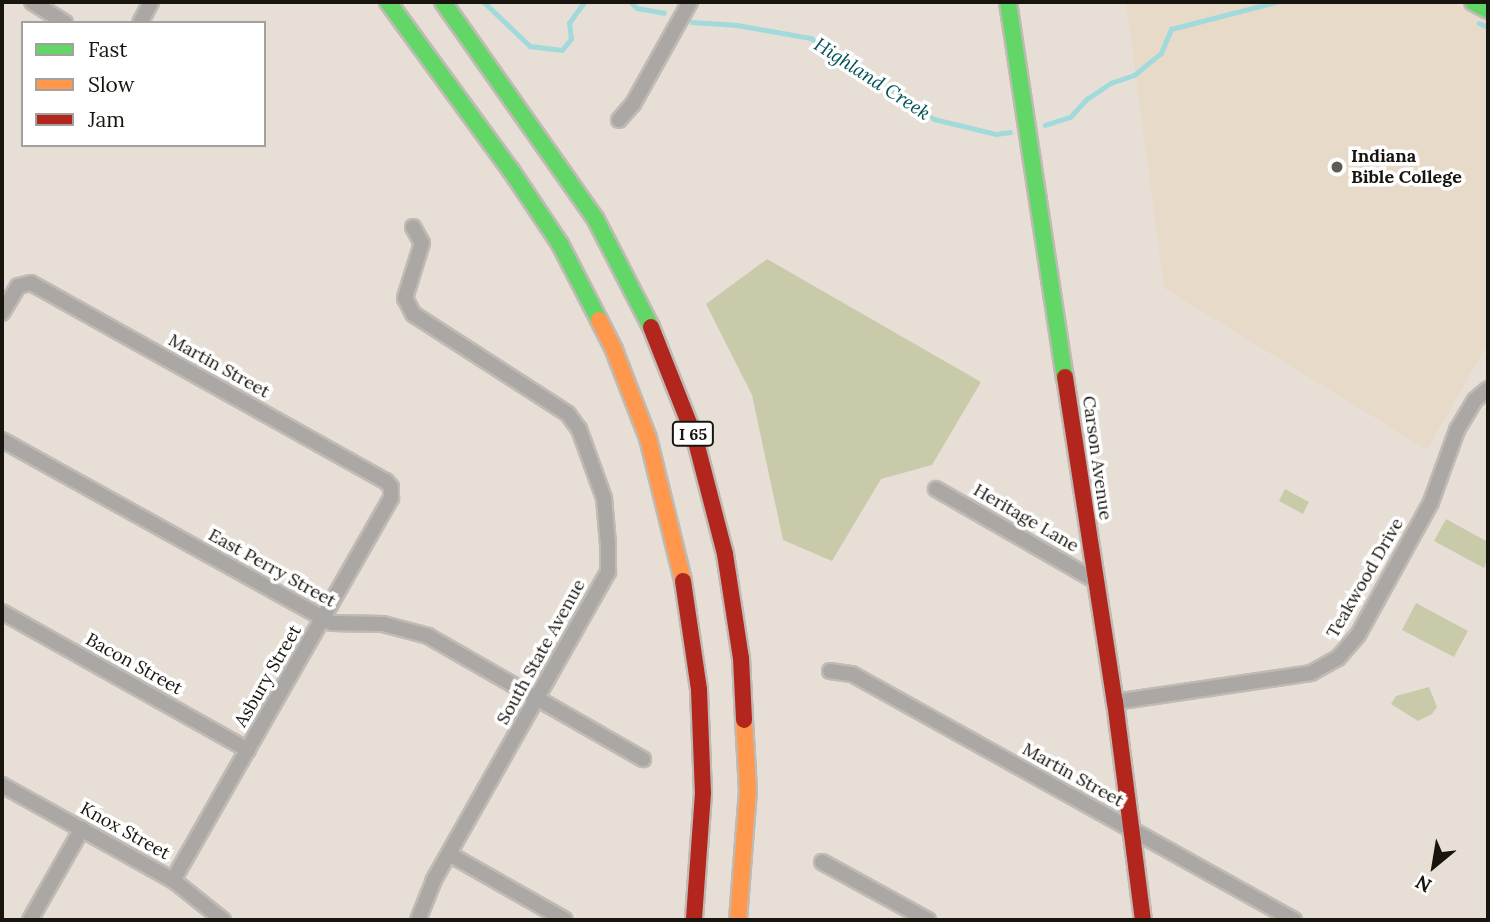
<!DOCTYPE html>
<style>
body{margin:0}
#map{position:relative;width:1490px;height:922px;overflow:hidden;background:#e7dfd6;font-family:Lora,serif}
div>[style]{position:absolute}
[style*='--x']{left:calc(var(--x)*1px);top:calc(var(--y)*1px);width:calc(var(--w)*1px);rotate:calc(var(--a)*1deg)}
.built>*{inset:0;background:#e8dac9}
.green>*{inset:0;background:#c9caa9}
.stream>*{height:4.5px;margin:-2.25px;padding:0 2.25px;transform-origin:2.25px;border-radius:2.25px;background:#a2dadc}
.roads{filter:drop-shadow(2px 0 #c0bab4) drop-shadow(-2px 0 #c0bab4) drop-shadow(0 2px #c0bab4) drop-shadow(0 -2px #c0bab4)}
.street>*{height:14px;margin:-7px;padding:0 7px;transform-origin:7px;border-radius:7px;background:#aba7a4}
.fast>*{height:16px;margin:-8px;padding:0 8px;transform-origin:8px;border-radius:8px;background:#63d668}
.slow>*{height:16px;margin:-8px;padding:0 8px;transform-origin:8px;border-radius:8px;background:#ff974d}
.jam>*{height:16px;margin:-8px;padding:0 8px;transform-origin:8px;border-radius:8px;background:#b3261e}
.dots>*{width:19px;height:19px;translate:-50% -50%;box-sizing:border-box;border:4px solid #fff;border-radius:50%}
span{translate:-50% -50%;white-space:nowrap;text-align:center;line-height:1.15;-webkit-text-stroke:7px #fff;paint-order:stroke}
.shield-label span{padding:2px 5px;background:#fff;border:2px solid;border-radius:5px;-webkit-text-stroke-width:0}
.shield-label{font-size:16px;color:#18140e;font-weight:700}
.poi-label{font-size:18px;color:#18140e;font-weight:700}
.left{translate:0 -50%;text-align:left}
.street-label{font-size:18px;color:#18140e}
.water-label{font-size:19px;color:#005156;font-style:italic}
.frame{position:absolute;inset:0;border:4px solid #18140e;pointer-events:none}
.legend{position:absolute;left:21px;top:21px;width:245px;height:126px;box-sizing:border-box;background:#fff;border:2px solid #a3a19f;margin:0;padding:9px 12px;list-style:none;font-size:21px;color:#18140e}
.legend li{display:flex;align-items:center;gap:14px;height:35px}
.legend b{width:35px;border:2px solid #a3a19f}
.north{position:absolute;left:1399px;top:831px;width:70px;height:70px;-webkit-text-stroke:5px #fff;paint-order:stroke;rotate:210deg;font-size:19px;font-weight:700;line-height:28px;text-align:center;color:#18140e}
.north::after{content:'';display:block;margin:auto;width:24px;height:32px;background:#18140e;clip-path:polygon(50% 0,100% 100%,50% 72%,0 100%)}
</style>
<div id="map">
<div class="built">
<div style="clip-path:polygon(1126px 2px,1452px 2px,1488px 22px,1488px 343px,1427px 450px,1164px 288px)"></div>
</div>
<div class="green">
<div style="clip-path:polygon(767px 259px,981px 382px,932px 465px,881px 479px,832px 561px,783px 540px,752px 395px,706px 304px)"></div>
<div style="clip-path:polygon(1285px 489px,1309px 502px,1303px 514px,1279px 501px)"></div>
<div style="clip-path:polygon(1446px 519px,1488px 542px,1488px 559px,1484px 568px,1434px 541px)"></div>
<div style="clip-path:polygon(1416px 603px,1468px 631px,1454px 657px,1402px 630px)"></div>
<div style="clip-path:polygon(1429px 687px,1437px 707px,1432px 714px,1418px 721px,1391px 704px,1396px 696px)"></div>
</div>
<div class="stream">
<div style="--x:484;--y:2;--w:64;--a:43.7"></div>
<div style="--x:530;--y:46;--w:32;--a:7"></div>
<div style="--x:562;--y:50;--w:14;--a:-51"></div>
<div style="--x:571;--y:39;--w:16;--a:-97"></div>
<div style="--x:569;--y:23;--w:26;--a:-54"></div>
<div style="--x:631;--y:2;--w:8;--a:45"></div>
<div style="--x:637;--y:8;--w:27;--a:10"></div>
<div style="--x:692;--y:22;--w:45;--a:3.8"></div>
<div style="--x:737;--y:25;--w:75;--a:10"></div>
<div style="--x:811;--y:38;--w:55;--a:36.9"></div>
<div style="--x:855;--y:71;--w:22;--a:22"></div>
<div style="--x:875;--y:79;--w:71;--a:34.1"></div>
<div style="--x:934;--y:119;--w:64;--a:13.6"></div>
<div style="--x:996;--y:134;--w:14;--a:-8"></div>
<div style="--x:1479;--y:23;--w:10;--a:24"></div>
<div style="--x:1045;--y:125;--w:26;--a:-18"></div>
<div style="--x:1070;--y:117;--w:25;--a:-47"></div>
<div style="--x:1087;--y:99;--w:29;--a:-34"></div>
<div style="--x:1111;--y:83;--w:24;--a:-19"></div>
<div style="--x:1134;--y:75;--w:35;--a:-39"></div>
<div style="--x:1161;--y:53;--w:26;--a:-67"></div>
<div style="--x:1171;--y:29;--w:108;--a:-14.4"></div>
</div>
<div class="roads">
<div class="street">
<div style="--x:32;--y:2;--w:39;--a:32"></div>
<div style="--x:140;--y:23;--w:24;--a:-62"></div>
<div style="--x:619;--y:120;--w:21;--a:-49"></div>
<div style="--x:633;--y:104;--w:117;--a:-60.8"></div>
<div style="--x:413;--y:227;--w:18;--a:61"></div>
<div style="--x:422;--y:243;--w:58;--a:107.2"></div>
<div style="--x:405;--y:298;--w:18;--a:63"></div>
<div style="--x:413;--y:314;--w:184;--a:32.8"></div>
<div style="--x:568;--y:414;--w:19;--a:54"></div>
<div style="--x:579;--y:429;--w:73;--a:70.1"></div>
<div style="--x:604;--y:498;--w:46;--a:85"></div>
<div style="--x:608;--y:544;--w:28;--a:90"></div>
<div style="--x:608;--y:572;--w:354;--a:119.5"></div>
<div style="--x:434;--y:880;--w:43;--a:111.8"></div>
<div style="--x:2;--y:313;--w:31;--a:-59"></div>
<div style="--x:18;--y:286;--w:13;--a:-13"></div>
<div style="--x:31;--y:283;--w:406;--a:29.2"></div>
<div style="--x:386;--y:481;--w:8;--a:50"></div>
<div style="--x:391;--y:487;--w:11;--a:90"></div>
<div style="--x:391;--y:498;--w:440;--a:119.7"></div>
<div style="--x:2;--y:440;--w:377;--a:29"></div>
<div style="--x:332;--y:623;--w:51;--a:1.1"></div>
<div style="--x:383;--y:624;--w:47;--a:14.9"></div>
<div style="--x:428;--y:636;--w:248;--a:29.8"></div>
<div style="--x:936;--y:489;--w:185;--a:29.9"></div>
<div style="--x:2;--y:612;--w:282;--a:29.3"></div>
<div style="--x:830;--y:671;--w:22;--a:8"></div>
<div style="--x:852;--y:674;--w:506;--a:29.1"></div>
<div style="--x:1115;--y:702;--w:198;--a:-8.4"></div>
<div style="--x:1311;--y:673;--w:31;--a:-29"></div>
<div style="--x:1338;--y:658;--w:30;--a:-49"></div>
<div style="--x:1358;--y:635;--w:152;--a:-61.2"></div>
<div style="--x:1431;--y:502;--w:77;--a:-70.1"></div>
<div style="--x:1457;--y:430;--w:35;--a:-59"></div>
<div style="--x:1475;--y:400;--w:17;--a:-40"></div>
<div style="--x:2;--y:785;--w:196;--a:29.1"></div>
<div style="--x:173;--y:880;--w:64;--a:38.7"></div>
<div style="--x:449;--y:854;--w:133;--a:29.6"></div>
<div style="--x:822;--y:862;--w:121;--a:28.7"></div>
<div style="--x:30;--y:920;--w:105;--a:-60.3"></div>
</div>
<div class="fast">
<div style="--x:388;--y:2;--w:207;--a:53.9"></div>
<div style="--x:510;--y:169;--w:90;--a:56.3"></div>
<div style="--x:560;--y:244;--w:85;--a:62.8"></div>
<div style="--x:443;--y:2;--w:264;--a:54.9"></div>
<div style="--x:595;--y:218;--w:123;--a:62.8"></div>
<div style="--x:1008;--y:2;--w:379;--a:81.4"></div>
<div style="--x:1473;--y:2;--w:17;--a:28"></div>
</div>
<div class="slow">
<div style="--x:599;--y:320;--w:34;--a:63"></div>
<div style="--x:614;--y:350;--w:94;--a:68.9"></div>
<div style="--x:648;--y:438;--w:147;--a:76.2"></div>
<div style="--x:738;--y:920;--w:129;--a:-85.6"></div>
<div style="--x:748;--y:791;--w:71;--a:-93.2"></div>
</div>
<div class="jam">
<div style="--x:651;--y:327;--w:119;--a:68.4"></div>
<div style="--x:695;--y:438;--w:120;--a:75.5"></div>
<div style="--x:725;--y:554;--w:105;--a:81.3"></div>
<div style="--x:741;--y:658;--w:62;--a:87.2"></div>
<div style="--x:1065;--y:377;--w:329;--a:81.3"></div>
<div style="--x:1115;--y:702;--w:220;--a:82.7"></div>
<div style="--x:683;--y:581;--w:110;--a:81.6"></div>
<div style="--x:699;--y:690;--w:103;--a:87.8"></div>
<div style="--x:703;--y:793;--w:127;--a:94.1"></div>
</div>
</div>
<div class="dots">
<div style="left:1337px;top:167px;background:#605b54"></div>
</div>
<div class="shield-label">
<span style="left:693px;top:434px">I 65</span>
</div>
<div class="poi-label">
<span class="left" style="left:1351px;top:167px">Indiana<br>Bible College</span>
</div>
<div class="street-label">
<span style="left:219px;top:366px;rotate:29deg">Martin Street</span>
<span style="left:1097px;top:458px;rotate:82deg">Carson Avenue</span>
<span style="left:1026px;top:518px;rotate:30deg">Heritage Lane</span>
<span style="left:272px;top:568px;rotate:29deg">East Perry Street</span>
<span style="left:1365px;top:578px;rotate:-60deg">Teakwood Drive</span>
<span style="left:541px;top:652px;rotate:-61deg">South State Avenue</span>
<span style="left:134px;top:664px;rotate:29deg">Bacon Street</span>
<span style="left:268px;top:676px;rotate:-60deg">Asbury Street</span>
<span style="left:1073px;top:775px;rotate:29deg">Martin Street</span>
<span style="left:125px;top:831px;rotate:29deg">Knox Street</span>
</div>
<div class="water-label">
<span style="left:872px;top:79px;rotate:33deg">Highland Creek</span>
</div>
<div class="frame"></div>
<ul class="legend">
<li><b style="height:9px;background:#63d668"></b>Fast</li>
<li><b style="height:9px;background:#ff974d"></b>Slow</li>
<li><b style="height:9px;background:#b3261e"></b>Jam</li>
</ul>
<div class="north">N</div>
</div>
